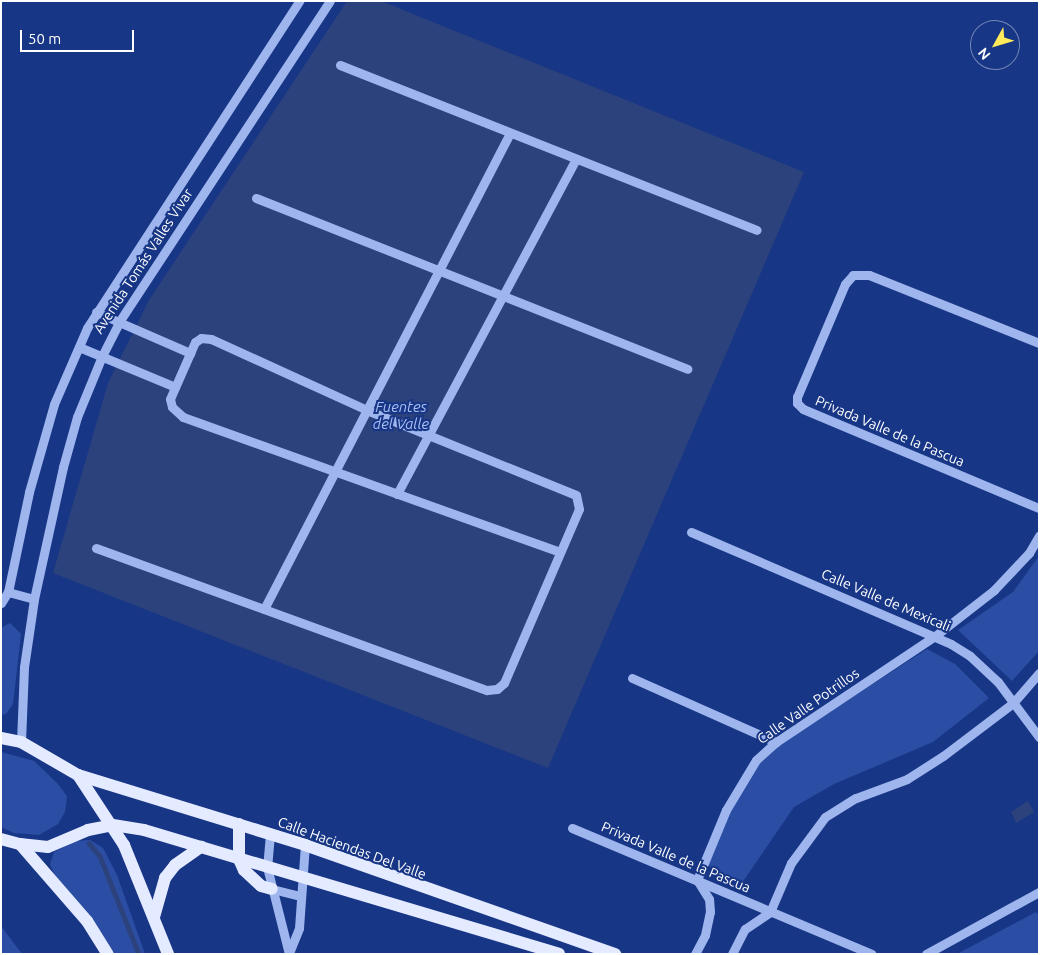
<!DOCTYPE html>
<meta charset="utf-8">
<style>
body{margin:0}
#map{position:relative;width:1040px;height:955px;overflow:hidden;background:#183686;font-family:Ubuntu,sans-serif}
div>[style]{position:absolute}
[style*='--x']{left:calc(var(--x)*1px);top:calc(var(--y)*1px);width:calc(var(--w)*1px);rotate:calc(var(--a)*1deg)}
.green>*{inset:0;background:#2b4ea4}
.water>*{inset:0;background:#2c427d}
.stream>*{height:4.5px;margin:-2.25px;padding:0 2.25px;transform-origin:2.25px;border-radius:2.25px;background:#2c427d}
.minor>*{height:9px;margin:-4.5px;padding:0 4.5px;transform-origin:4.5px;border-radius:4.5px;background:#9eb5ed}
.major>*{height:12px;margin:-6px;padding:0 6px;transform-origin:6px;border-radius:6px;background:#e4eaff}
span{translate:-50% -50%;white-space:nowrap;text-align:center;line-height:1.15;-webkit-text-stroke:4px #183686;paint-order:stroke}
.street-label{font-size:14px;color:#fff}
.water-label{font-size:15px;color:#aabff4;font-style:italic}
.frame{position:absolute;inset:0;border:2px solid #fff;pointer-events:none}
.north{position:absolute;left:970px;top:20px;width:50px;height:50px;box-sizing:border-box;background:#183686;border:1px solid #7486b6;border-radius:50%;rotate:231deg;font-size:14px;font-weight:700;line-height:20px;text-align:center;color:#fff}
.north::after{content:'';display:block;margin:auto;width:18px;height:22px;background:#ffeb5a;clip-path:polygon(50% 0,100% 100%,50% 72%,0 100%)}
.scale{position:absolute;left:20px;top:30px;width:114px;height:22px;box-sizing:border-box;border:2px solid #fff;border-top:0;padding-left:6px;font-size:15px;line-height:18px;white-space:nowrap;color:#fff;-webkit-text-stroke:4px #183686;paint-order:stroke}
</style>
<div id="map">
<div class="green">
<div style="clip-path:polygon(1039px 556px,1039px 651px,1012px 681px,958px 630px,1013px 592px)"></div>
<div style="clip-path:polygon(10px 623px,21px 634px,13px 704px,6px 714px,1px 715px,1px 628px)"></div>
<div style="clip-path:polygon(927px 649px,955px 664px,989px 698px,933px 742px,834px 784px,794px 807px,742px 883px,705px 864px,740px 784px,774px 748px)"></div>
<div style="clip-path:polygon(1px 752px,34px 761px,57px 783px,67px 796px,65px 812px,58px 824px,39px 835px,14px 833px,1px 827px)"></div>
<div style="clip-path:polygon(90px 840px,103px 848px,117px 875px,145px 954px,112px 954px,55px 876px,50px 864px,54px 852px,76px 841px)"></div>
<div style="clip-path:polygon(1036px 912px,1039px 916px,1039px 954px,957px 954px)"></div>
<div style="clip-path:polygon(1px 926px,22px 954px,1px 954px)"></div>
</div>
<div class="water">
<div style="clip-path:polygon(347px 1px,381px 1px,804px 172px,548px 768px,53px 573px,108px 383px,149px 300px)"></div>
<div style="clip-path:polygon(1028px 801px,1034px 812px,1016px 823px,1011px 812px)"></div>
</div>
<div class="stream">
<div style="--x:89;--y:843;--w:17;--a:50"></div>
<div style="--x:100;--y:856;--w:105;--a:68.3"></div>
</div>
<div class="minor">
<div style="--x:340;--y:65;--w:448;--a:21.6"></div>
<div style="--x:256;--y:198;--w:464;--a:21.6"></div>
<div style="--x:96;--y:312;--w:103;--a:23.6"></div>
<div style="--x:1039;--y:343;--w:183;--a:-158.2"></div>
<div style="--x:869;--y:275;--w:16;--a:180"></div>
<div style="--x:853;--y:275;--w:12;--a:132"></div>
<div style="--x:845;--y:284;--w:123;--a:113"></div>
<div style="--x:797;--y:397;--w:6;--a:90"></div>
<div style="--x:797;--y:403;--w:8;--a:45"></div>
<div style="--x:803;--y:409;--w:256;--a:22.8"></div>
<div style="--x:79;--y:347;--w:104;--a:22.6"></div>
<div style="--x:397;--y:494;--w:380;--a:-61.9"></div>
<div style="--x:691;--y:532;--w:283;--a:23.3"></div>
<div style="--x:951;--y:644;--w:22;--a:32"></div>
<div style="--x:970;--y:656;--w:38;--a:43"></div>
<div style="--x:998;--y:682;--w:69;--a:53.3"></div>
<div style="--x:96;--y:548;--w:416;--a:20"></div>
<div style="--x:487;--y:690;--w:10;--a:-6"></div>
<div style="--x:497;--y:689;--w:9;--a:-41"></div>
<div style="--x:504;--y:683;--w:189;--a:-66.7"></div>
<div style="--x:579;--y:509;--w:14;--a:-102"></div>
<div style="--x:576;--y:495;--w:226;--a:-157.9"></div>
<div style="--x:367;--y:410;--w:171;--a:-155.5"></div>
<div style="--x:211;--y:339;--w:10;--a:-174"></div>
<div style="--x:201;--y:338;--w:7;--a:146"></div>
<div style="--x:195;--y:342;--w:62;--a:113.7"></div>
<div style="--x:170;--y:399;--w:8;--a:76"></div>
<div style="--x:172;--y:407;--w:15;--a:42"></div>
<div style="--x:183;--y:417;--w:400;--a:19.7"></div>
<div style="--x:8;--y:592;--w:27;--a:15"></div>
<div style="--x:1;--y:603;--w:13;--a:-58"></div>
<div style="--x:8;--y:592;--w:102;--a:-78.1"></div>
<div style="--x:29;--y:492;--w:91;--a:-74.1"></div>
<div style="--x:54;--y:404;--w:83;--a:-66.5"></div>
<div style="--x:87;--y:328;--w:390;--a:-57"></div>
<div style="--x:264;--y:609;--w:536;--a:-62.67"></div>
<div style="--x:632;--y:678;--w:158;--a:24"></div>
<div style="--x:21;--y:742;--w:75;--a:-87.7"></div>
<div style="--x:24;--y:667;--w:69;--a:-81.6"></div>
<div style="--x:34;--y:599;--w:135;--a:-77.6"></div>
<div style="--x:63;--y:467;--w:52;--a:-74.4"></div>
<div style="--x:77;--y:417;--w:66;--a:-67.7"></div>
<div style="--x:102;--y:356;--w:38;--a:-63"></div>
<div style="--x:119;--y:322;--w:384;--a:-56.7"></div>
<div style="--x:572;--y:828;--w:325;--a:22.8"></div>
<div style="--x:270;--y:834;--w:33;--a:95"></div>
<div style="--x:267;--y:867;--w:90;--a:75.8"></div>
<div style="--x:272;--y:889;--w:30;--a:14"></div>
<div style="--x:289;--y:953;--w:27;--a:-68"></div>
<div style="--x:299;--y:928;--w:83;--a:-85.9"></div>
<div style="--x:695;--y:954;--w:21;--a:-62"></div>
<div style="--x:705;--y:935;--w:24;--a:-78"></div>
<div style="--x:710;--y:912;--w:13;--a:-94"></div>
<div style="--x:709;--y:899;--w:22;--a:-122"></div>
<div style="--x:697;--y:880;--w:76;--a:-67.5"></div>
<div style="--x:726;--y:810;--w:58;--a:-59"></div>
<div style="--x:756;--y:760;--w:27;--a:-42"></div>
<div style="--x:776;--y:742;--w:191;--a:-33.7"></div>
<div style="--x:935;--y:636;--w:75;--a:-37.9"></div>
<div style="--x:994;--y:590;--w:51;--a:-46.6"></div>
<div style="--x:1029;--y:553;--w:20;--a:-60"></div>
<div style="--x:732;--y:954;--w:28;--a:-63"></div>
<div style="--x:745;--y:929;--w:30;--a:-34"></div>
<div style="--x:770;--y:912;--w:53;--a:-66.8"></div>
<div style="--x:791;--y:863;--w:57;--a:-53.5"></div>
<div style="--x:825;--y:817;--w:36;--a:-32"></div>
<div style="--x:856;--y:798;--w:54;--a:-20.4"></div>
<div style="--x:907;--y:779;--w:43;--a:-32.6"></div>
<div style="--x:943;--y:756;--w:88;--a:-37.1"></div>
<div style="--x:1013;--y:703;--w:40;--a:-49"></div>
<div style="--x:926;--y:954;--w:129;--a:-28.8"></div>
</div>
<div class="major">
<div style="--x:1;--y:738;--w:20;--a:11"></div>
<div style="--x:21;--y:742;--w:66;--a:30.1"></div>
<div style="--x:78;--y:775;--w:238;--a:17.1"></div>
<div style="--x:305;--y:845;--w:329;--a:19.4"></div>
<div style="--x:78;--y:775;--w:84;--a:56.7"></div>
<div style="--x:124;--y:845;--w:118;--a:68"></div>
<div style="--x:239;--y:824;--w:35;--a:90"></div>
<div style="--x:239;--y:859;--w:12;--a:66"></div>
<div style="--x:244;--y:870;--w:23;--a:43"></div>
<div style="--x:261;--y:886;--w:11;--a:15"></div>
<div style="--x:1;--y:839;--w:20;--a:15"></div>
<div style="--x:20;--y:844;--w:102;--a:49"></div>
<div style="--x:87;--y:921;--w:39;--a:58"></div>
<div style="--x:20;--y:844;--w:28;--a:6"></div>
<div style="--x:48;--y:847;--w:43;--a:-23"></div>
<div style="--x:88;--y:830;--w:25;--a:-11"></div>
<div style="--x:113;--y:825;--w:31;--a:9"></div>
<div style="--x:144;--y:830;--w:433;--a:16.6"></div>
<div style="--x:154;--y:917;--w:41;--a:-74.2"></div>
<div style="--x:165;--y:878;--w:16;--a:-52"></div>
<div style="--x:175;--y:865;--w:32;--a:-35"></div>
</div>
<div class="street-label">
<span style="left:143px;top:261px;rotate:-57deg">Avenida Tomás Valles Vivar</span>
<span style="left:890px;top:431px;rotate:23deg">Privada Valle de la Pascua</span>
<span style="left:886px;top:600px;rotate:23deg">Calle Valle de Mexicali</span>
<span style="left:808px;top:706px;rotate:-35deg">Calle Valle Potrillos</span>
<span style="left:352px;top:848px;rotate:20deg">Calle Haciendas Del Valle</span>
<span style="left:676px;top:857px;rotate:23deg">Privada Valle de la Pascua</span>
</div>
<div class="water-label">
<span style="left:401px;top:415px">Fuentes<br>del Valle</span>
</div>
<div class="frame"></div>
<div class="north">N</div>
<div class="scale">50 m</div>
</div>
